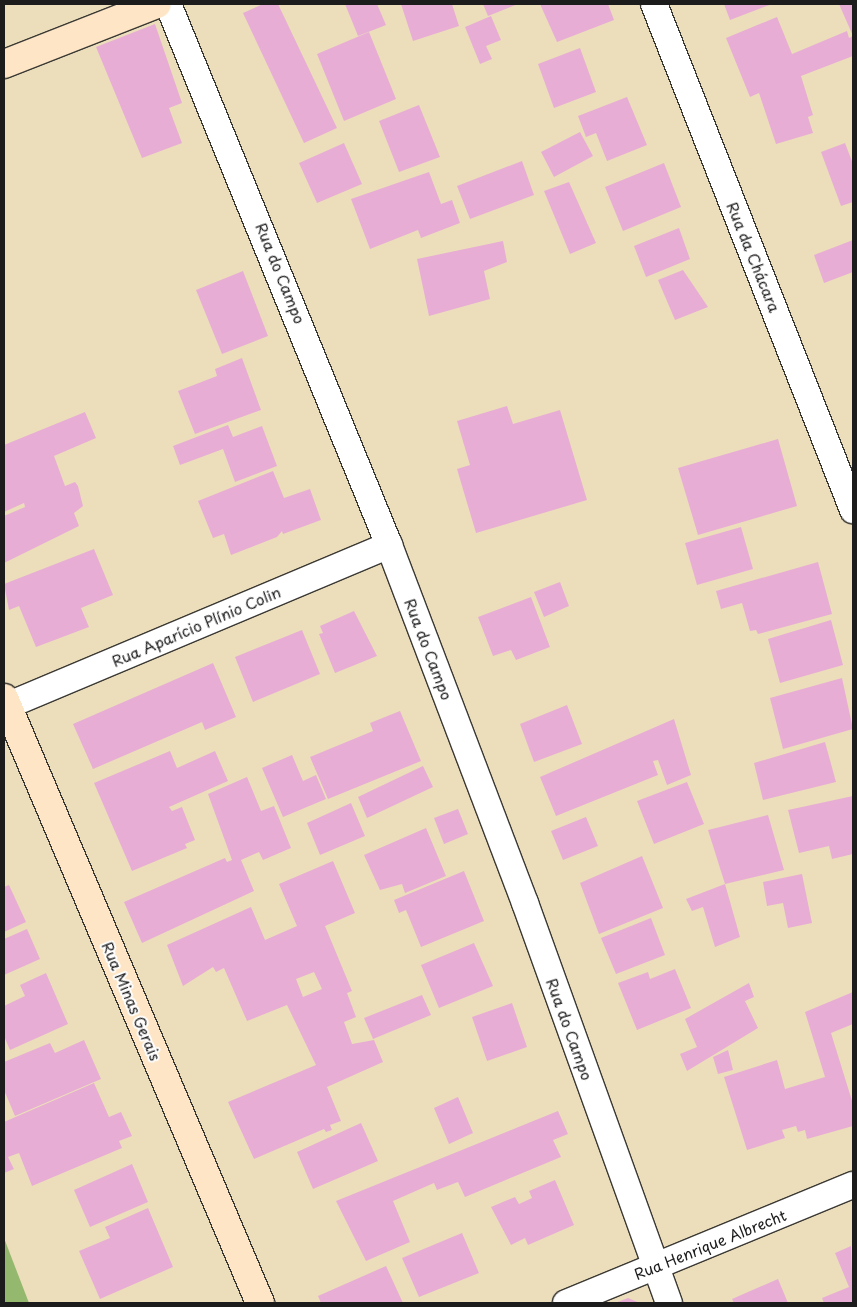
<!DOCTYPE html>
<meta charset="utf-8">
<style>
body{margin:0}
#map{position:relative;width:857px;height:1307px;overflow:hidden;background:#ecdebb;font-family:"Playpen Sans",sans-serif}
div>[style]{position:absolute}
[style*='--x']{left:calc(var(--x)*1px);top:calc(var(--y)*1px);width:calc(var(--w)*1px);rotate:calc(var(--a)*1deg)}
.forest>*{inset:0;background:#94b86d}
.building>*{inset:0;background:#e8add4}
.roads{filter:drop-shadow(1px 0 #3b3934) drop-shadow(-1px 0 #3b3934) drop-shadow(0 1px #3b3934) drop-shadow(0 -1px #3b3934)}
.street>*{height:26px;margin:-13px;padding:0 13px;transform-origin:13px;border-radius:13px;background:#fff}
.secondary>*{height:28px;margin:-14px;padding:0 14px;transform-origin:14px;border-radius:14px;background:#fde5c5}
span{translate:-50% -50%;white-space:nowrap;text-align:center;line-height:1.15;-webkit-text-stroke:4px #fff;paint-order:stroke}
.street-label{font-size:15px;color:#1c1c1c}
.frame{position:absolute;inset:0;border:5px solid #1c1c1c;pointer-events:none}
</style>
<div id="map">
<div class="forest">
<div style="clip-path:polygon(4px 1238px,29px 1303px,4px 1303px)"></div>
</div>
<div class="building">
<div style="clip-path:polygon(263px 4px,278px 4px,337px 128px,304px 143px,243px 13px)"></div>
<div style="clip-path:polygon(345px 4px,377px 4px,386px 25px,358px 36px)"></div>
<div style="clip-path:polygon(401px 4px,452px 4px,459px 26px,413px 41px)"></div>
<div style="clip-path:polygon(483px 4px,518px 4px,488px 16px)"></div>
<div style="clip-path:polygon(540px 4px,608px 4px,614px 20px,557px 42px)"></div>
<div style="clip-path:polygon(724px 4px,772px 4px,730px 20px)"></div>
<div style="clip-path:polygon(839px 4px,853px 4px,853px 56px,801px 76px,813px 115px,808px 117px,813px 133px,776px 144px,759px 93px,750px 97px,726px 38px,777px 17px,792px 54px,847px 31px,849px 38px,853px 36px)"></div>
<div style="clip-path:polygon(491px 16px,501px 40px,486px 46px,492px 59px,480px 64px,465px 27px)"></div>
<div style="clip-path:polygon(155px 24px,182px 103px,169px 108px,182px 143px,142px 158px,96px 47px)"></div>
<div style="clip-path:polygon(369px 32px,396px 99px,344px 121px,317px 54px)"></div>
<div style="clip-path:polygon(580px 48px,596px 92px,554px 108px,538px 64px)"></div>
<div style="clip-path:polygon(627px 97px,647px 145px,607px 161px,596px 133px,586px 137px,578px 116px)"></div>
<div style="clip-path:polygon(419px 105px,440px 157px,399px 172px,379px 121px)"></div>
<div style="clip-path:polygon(580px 132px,593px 156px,554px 177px,541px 152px)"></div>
<div style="clip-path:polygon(344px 143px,362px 184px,317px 203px,299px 163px)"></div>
<div style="clip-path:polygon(845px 143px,853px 164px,853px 202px,841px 206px,821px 152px)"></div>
<div style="clip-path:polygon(522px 161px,534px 195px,470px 219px,457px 186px)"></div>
<div style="clip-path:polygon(664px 163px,681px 207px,623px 231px,605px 187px)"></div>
<div style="clip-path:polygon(429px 172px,441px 204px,452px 200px,460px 223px,421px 238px,418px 230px,370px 249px,351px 199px)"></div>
<div style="clip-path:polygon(569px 182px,596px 243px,570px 254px,544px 191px)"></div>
<div style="clip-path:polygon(679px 228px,690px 259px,646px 277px,634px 246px)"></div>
<div style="clip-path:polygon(853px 240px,853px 272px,824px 283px,814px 255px)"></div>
<div style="clip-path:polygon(503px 241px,507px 262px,484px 271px,490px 299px,429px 316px,417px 259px)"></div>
<div style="clip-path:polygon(683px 270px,708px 307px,675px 320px,658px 280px)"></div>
<div style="clip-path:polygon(243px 271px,268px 336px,222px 354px,196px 290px)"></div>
<div style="clip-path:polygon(242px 358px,261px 410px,195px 434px,178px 391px,217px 376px,215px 369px)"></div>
<div style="clip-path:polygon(507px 406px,513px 424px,560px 410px,587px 500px,476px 533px,457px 469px,470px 465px,457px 421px)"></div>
<div style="clip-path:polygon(85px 412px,96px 438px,54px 456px,65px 486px,75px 482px,78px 486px,83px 506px,74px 513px,79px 526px,4px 563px,4px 516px,25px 507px,24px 503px,4px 512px,4px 445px)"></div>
<div style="clip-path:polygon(228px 425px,233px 437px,262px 426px,277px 466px,235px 482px,223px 449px,180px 465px,173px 446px)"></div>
<div style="clip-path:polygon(778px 439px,797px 506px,698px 535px,678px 468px)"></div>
<div style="clip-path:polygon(273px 471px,284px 498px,310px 489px,321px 520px,283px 534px,282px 531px,277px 537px,231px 555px,224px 534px,213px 538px,198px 501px)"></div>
<div style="clip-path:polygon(741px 527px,753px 569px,697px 585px,685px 543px)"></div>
<div style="clip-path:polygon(94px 549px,113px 595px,81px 608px,89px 627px,36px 647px,19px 606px,9px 610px,4px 584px)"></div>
<div style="clip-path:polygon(818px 562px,832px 614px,758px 634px,756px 630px,750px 631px,742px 603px,721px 609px,716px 591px)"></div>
<div style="clip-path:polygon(560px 582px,569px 606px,544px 617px,534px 592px)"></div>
<div style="clip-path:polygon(531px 597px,550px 647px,516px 660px,511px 650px,493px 656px,478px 617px)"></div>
<div style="clip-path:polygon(354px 611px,377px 656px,335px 673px,319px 634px,323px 633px,320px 626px)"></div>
<div style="clip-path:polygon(831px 620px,843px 665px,780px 683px,768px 639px)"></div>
<div style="clip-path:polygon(302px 630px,320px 674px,253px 702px,235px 657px)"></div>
<div style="clip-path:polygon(213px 663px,236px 717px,205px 730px,202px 722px,93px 769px,73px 724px)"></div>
<div style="clip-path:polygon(842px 678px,853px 729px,783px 749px,770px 698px)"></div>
<div style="clip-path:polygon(567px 705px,582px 744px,534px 762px,520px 724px)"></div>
<div style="clip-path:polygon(400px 711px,421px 761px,328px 799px,310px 757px,373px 731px,370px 723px)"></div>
<div style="clip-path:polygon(674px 719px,691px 775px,667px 785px,658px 760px,653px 761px,658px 775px,556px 816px,540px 777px)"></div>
<div style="clip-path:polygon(825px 742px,836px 782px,763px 800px,754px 763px)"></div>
<div style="clip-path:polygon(170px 751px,177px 768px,215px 751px,228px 781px,169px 807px,172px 811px,182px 807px,195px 840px,185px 844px,187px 848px,132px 871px,94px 783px)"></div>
<div style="clip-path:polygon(292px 755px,303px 781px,316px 775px,326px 799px,283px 817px,262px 768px)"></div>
<div style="clip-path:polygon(423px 766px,433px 787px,367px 818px,358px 797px)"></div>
<div style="clip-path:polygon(247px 777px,261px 811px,274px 806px,291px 848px,263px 860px,259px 852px,241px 860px,254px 891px,142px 943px,124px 902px,225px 858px,227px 862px,232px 860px,208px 794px)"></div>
<div style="clip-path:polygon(687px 782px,704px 824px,654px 844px,637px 801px)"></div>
<div style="clip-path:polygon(853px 796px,853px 854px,832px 859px,829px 846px,799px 853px,788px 810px)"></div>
<div style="clip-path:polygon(351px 803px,365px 836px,320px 855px,307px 823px)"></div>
<div style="clip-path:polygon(458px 809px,468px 834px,444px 844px,434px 818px)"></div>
<div style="clip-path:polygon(768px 815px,784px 870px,725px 884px,708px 830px)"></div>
<div style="clip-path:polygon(586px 817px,598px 846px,563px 860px,551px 831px)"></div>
<div style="clip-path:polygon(426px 828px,446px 876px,405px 893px,402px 884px,380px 890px,364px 855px)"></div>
<div style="clip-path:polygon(642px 856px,663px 908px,599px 934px,580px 883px)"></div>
<div style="clip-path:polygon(evenodd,333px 861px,355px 913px,325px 926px,352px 991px,347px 993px,356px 1017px,344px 1022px,352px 1044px,374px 1040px,383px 1062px,327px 1087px,341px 1121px,330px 1125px,332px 1130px,326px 1132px,324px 1129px,254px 1159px,228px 1102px,316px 1065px,287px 1005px,247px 1021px,224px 968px,216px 972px,213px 967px,183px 986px,167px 945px,251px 907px,265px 940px,297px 926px,279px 884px,333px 861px,314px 972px,322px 989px,303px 997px,296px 979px,314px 972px)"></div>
<div style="clip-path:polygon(464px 871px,484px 921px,421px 947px,406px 910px,399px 913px,394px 900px)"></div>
<div style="clip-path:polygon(802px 874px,812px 923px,788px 928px,783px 903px,767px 906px,763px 882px)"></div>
<div style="clip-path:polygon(725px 884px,740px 937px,715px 947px,703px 907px,692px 911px,686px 899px)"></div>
<div style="clip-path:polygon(9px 885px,26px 922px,4px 932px,4px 887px)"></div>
<div style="clip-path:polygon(651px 918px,665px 955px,616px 974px,601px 938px)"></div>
<div style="clip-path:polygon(27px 929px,40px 959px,4px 975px,4px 939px)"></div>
<div style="clip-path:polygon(474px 943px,493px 986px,439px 1008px,421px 965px)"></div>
<div style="clip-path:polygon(675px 969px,691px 1008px,637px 1030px,618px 983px,648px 972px,650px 979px)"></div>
<div style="clip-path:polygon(46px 973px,68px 1024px,10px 1050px,4px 1036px,4px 1006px,25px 996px,20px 985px)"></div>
<div style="clip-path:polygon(749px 983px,754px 997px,745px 1001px,758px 1028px,687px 1071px,680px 1054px,697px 1047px,685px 1019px)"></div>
<div style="clip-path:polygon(853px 992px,853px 1024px,831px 1033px,853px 1104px,853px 1126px,807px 1139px,805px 1130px,798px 1132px,796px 1126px,782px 1130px,785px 1138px,747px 1150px,724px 1077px,777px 1060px,785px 1089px,825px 1077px,805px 1012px)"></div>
<div style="clip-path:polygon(422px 995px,431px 1015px,373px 1039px,364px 1018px)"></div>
<div style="clip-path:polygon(512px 1003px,527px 1047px,487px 1061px,472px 1017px)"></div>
<div style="clip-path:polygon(84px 1040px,101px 1079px,15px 1116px,4px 1090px,4px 1062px,50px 1043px,55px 1053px)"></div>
<div style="clip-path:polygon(728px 1050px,733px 1070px,718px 1074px,713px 1057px)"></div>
<div style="clip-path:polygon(94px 1083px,109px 1117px,121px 1112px,132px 1136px,119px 1141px,122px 1148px,32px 1186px,19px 1153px,8px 1157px,14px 1169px,4px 1173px,4px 1122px)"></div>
<div style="clip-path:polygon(458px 1097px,473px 1133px,449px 1144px,434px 1108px)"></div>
<div style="clip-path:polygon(558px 1111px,568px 1134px,553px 1140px,561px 1157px,465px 1197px,458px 1182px,437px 1190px,434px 1183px,393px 1201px,410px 1242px,366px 1261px,336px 1201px)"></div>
<div style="clip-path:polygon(361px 1123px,378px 1161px,313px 1189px,297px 1152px)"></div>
<div style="clip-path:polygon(132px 1164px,148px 1202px,90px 1227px,74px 1190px)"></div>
<div style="clip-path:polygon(555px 1180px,574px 1225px,528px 1245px,525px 1238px,511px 1245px,491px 1207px,515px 1197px,519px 1204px,532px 1198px,529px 1191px)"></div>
<div style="clip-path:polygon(148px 1208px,173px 1267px,100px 1299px,79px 1251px,110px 1238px,105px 1227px)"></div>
<div style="clip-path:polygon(462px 1233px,479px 1273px,419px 1297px,402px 1258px)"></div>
<div style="clip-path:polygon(851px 1246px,853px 1303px,824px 1303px,822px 1298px,849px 1287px,835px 1253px)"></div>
<div style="clip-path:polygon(386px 1266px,403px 1303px,321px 1303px,318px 1296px)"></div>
<div style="clip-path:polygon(778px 1279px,788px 1303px,734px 1303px,732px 1299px)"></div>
<div style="clip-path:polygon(628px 1298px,640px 1303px,615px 1303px)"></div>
</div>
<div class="roads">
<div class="street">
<div style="--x:168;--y:4;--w:584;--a:67.78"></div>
<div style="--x:389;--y:545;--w:383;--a:69.2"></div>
<div style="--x:525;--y:903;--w:425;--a:70.2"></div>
<div style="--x:654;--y:4;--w:544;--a:68.53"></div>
<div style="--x:4;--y:707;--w:418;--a:-22.8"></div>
<div style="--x:566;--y:1303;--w:310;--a:-22.4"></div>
</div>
<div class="secondary">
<div style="--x:4;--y:64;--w:164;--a:-21.4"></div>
<div style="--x:4;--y:698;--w:657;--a:67.06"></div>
</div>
</div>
<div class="street-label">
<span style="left:754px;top:257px;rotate:68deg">Rua da Chácara</span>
<span style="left:281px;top:273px;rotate:68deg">Rua do Campo</span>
<span style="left:196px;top:626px;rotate:-23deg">Rua Aparício Plínio Colin</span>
<span style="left:429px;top:649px;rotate:69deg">Rua do Campo</span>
<span style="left:132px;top:1001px;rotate:67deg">Rua Minas Gerais</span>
<span style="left:570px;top:1029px;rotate:70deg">Rua do Campo</span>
<span style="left:710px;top:1244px;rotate:-22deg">Rua Henrique Albrecht</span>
</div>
<div class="frame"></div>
</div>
